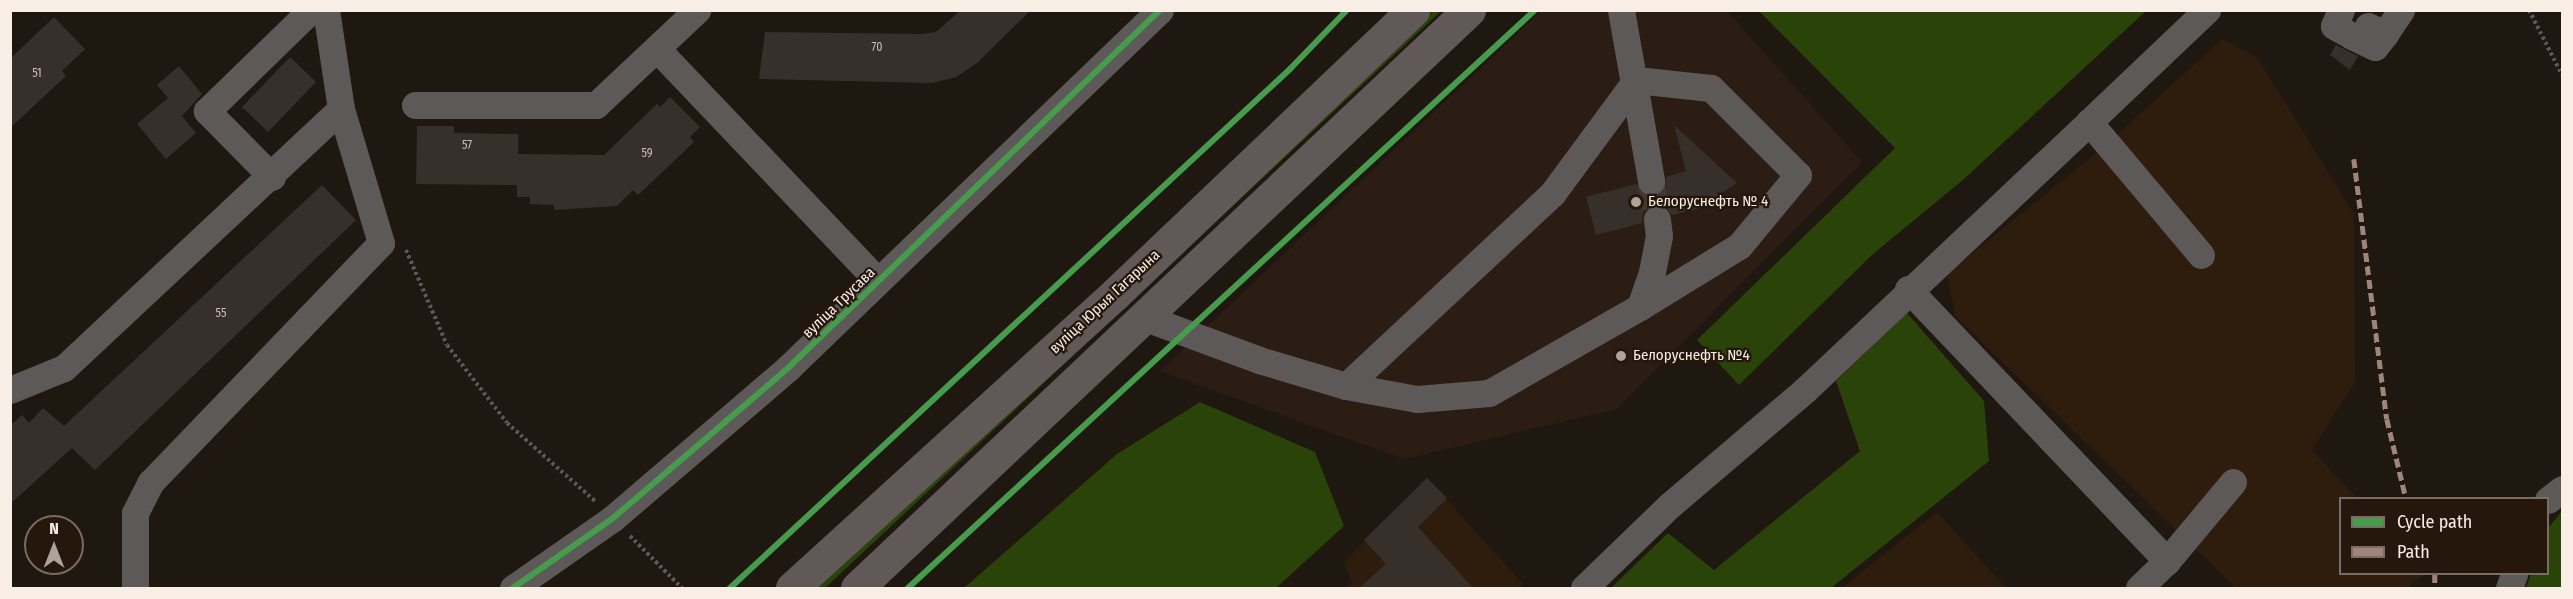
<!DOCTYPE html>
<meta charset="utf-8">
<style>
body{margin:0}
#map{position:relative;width:2573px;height:599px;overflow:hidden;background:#1f1811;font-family:"Fira Sans Condensed",sans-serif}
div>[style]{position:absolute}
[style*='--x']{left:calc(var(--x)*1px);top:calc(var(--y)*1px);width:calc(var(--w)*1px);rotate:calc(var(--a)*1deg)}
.commercial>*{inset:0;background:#2b1d14}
.built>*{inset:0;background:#2e1c0d}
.green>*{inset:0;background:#2a4308}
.building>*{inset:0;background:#37302a}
.minor-tunnel>*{height:27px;margin-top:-13.5px;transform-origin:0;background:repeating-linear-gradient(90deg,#403831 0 27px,transparent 0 41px)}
.path>*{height:4px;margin-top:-2px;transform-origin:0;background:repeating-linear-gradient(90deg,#5c5856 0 3px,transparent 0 6px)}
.minor>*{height:27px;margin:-13.5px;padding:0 13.5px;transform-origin:13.5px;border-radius:13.5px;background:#5d5958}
.major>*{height:33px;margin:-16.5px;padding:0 16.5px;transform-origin:16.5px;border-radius:16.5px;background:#605958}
.quiet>*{height:4.5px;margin-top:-2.25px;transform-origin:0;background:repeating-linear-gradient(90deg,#a18479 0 9px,transparent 0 13.5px)}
.cycleway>*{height:6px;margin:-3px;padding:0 3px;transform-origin:3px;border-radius:3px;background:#469c4c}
.dots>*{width:16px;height:16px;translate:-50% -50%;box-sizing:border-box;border:3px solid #25170b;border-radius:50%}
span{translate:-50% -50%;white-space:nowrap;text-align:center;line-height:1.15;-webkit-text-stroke:4.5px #25170b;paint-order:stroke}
.number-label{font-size:12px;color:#c8beb7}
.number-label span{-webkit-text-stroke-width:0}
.poi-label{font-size:15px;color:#f8eee6}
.left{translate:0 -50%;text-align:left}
.street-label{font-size:15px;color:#f8eee6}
.frame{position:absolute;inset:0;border:12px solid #f8eee6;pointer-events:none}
.legend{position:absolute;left:2339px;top:497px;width:210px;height:78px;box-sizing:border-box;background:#25170b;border:2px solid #796d63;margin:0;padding:8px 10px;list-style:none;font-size:18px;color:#f8eee6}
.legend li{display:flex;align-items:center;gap:12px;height:30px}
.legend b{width:30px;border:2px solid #796d63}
.north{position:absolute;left:24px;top:515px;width:60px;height:60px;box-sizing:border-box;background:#25170b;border:2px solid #796d63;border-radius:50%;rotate:0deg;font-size:16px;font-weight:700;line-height:24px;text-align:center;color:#f8eee6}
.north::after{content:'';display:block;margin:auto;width:21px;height:27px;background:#aca39b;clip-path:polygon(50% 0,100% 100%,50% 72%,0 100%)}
</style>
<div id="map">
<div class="commercial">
<div style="clip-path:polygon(1541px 11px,1727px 11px,1862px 162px,1617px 409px,1404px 459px,1160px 371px)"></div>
</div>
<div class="built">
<div style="clip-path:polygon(2222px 39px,2257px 57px,2354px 214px,2355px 382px,2312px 450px,2357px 498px,2340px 498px,2340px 574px,2424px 574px,2408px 588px,2236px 588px,1955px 316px,1947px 274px,2107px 144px)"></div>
<div style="clip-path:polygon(1427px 478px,1523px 584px,1520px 588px,1345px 588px,1352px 583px,1344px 562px)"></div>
<div style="clip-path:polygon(1937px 512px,2006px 588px,1842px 588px)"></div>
</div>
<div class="green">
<div style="clip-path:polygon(1433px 11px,1441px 11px,825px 588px,816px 588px)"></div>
<div style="clip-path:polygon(1759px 11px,2146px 11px,1964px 179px,1873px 254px,1739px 385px,1697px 340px,1895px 148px)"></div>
<div style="clip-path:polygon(1907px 313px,1984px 401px,1989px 461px,1831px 588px,1611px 588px,1668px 533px,1714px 570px,1860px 451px,1836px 381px)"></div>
<div style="clip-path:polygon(1200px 402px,1315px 452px,1344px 526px,1276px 588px,964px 588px,1117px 454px)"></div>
<div style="clip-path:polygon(2562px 511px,2562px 588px,2526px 588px,2531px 574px,2548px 574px,2548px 528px)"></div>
</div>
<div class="building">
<div style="clip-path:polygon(961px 10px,1031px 10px,977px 63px,956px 77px,932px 83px,759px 79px,765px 32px,923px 34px,936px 32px)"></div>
<div style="clip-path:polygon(54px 17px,85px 49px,62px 71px,66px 76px,10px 128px,10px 59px)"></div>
<div style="clip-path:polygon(2336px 45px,2358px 56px,2350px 70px,2330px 55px)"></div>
<div style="clip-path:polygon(290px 57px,316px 82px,268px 132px,242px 107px)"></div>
<div style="clip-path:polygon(179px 66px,202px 94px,182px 116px,196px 133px,166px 159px,137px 124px,168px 98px,157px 85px)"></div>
<div style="clip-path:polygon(670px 97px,700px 127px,690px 137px,694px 142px,638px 195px,633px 190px,617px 206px,554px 210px,554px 205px,530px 204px,530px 197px,517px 197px,517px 185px,416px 184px,417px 126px,454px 126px,454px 133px,518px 134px,518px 154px,604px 155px,657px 104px,660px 107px)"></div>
<div style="clip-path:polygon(1674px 125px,1737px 183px,1697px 209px,1672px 215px,1664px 205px,1655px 204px,1643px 212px,1642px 223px,1596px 235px,1586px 197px,1636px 184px,1645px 196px,1654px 196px,1666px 187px,1666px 177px,1686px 171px)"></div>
<div style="clip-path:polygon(322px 185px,356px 220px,95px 470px,72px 448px,10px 504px,10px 426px,22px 415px,29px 423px,43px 408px,64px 426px)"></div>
<div style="clip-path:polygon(1427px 478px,1447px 498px,1418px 527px,1473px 588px,1359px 588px,1386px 564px,1364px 540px)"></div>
</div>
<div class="minor-tunnel">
<div style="--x:1651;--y:181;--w:38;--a:81"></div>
</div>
<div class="path">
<div style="--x:2529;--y:10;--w:73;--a:63.1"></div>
<div style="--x:406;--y:250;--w:103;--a:66.7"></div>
<div style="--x:447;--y:345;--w:98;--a:52.4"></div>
<div style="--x:507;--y:423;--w:118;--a:41.6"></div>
<div style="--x:630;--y:536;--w:74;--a:45"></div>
</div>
<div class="minor">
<div style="--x:1621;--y:10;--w:174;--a:80"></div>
<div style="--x:2341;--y:10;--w:17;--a:114"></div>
<div style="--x:2334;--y:26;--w:21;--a:29"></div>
<div style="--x:2352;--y:36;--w:25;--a:26"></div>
<div style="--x:2375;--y:47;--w:16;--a:-52"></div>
<div style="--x:2368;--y:26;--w:19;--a:25"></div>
<div style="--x:2385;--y:34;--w:29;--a:-56"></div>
<div style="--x:658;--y:50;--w:319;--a:46.4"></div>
<div style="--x:415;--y:105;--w:181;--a:0"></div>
<div style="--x:596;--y:105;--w:139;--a:-43.2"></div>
<div style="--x:272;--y:177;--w:93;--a:-134.6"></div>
<div style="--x:207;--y:111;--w:145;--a:-44.2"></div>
<div style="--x:2201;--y:255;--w:174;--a:-130.1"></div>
<div style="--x:2089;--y:122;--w:163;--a:-43.5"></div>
<div style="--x:1908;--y:289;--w:376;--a:46.4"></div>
<div style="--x:2167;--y:561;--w:103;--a:-50.1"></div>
<div style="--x:1143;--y:317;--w:124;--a:20.3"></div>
<div style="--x:1259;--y:360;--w:91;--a:16.6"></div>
<div style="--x:1346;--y:386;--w:72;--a:10.4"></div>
<div style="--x:1417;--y:399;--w:72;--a:-4.8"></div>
<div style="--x:1489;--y:393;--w:174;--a:-29.7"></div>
<div style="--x:1640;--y:307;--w:37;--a:-71"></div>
<div style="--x:1652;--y:272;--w:37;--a:-79"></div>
<div style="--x:1659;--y:236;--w:17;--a:-97"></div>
<div style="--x:1346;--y:386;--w:282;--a:-43"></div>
<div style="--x:1552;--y:194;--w:142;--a:-53.6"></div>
<div style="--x:1636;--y:80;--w:75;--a:6.1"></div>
<div style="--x:1711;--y:88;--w:123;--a:45"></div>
<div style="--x:1798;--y:175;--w:92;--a:129.7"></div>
<div style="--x:1739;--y:246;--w:116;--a:148.4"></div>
<div style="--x:10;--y:390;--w:58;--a:-22.2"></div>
<div style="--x:64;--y:368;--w:379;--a:-43.1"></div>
<div style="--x:2548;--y:500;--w:18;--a:-38"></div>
<div style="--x:135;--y:588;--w:75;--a:-90"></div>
<div style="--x:135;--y:513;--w:34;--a:-63"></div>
<div style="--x:150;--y:483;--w:333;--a:-46.1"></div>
<div style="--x:381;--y:243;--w:140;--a:-106.6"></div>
<div style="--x:341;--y:109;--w:100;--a:-98.6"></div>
<div style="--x:513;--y:588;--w:121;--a:-34.9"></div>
<div style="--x:612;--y:519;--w:232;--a:-40.6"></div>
<div style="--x:788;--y:368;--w:516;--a:-43.9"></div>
<div style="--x:1584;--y:588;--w:120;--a:-44"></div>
<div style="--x:1670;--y:505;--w:177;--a:-40.4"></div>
<div style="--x:1805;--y:390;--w:390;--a:-43.3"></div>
<div style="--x:2139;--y:588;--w:39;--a:-44"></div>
<div style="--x:2509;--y:588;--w:15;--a:-70"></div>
</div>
<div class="major">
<div style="--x:792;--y:588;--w:437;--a:-42.3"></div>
<div style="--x:1115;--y:294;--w:412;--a:-43.6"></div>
<div style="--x:857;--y:588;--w:842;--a:-43.36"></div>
</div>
<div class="quiet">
<div style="--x:2354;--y:159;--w:262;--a:82.8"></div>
<div style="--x:2387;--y:419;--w:81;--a:76.5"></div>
<div style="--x:2435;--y:574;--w:14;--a:90"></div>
</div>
<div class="cycleway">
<div style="--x:513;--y:588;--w:121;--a:-34.9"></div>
<div style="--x:612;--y:519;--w:232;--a:-40.6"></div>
<div style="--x:788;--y:368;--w:516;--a:-43.9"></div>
<div style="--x:730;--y:588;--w:764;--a:-42.82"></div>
<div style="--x:1290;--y:69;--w:82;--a:-46"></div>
<div style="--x:908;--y:588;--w:853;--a:-42.67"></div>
</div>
<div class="dots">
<div style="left:1636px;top:202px;background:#aca39b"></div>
<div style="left:1621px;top:356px;background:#aca39b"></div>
</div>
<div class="number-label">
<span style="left:877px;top:48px">70</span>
<span style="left:37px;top:74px">51</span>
<span style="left:467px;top:146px">57</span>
<span style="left:647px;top:154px">59</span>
<span style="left:221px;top:314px">55</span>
</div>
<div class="poi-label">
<span class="left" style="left:1648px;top:202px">Белоруснефть № 4</span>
<span class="left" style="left:1633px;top:356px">Белоруснефть №4</span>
</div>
<div class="street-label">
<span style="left:1105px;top:302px;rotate:-43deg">вуліца Юрыя Гагарына</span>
<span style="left:839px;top:303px;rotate:-44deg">вуліца Трусава</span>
</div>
<div class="frame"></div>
<ul class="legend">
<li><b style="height:8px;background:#469c4c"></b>Cycle path</li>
<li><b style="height:8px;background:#a18479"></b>Path</li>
</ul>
<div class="north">N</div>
</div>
